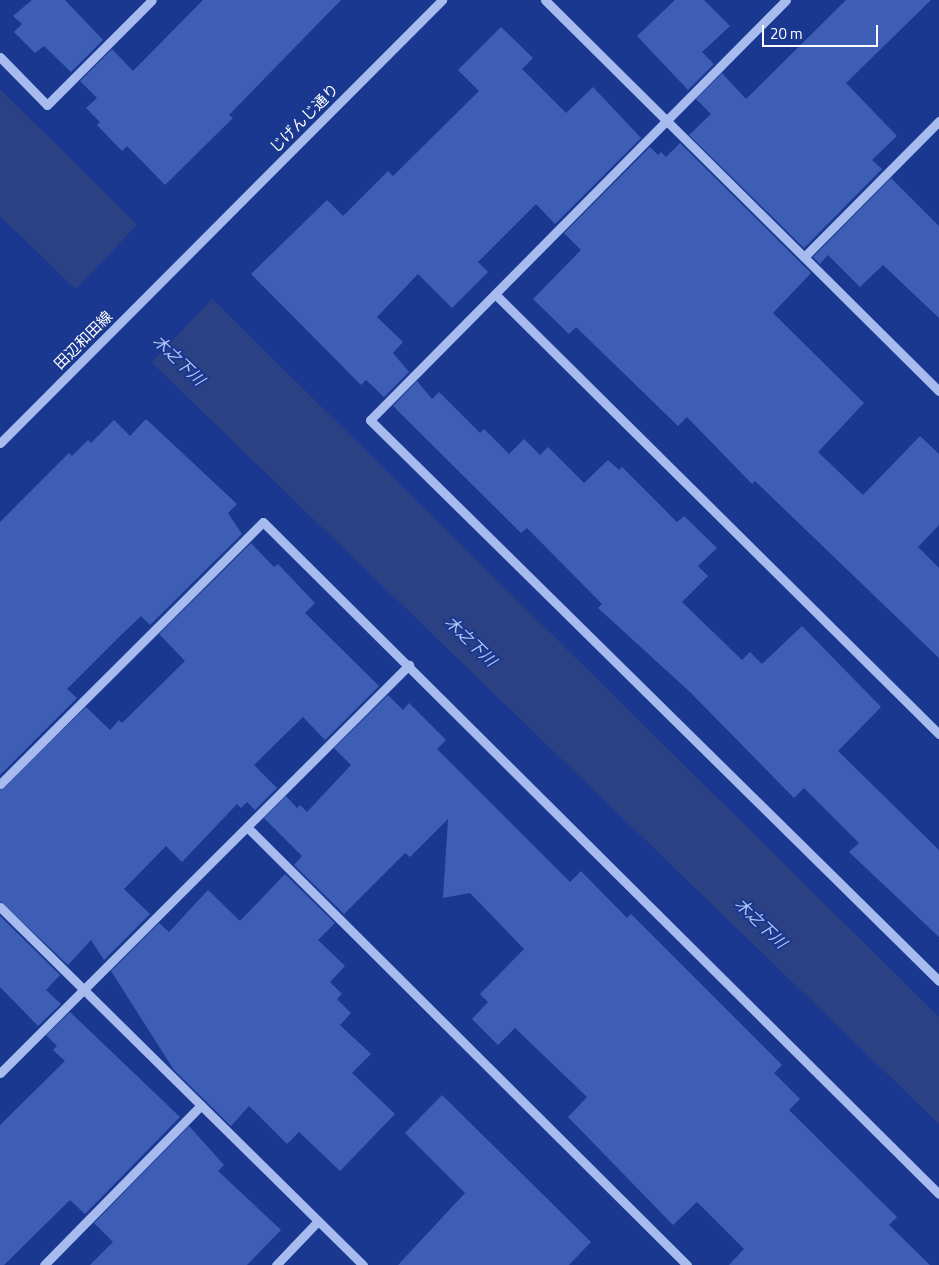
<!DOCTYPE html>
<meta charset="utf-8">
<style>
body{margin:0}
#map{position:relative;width:939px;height:1265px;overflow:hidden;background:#1a388f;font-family:"Titillium Web","Noto Sans JP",sans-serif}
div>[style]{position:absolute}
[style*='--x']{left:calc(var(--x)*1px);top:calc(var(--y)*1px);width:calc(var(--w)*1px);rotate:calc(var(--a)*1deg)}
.water>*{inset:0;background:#2b4183}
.pier>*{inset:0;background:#1a388f}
.building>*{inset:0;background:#3e5eb6}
.minor>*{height:9px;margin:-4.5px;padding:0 4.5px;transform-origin:4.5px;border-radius:4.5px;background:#a8bbee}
span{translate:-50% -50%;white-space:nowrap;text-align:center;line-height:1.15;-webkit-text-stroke:4px #1a388f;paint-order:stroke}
.street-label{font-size:15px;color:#fff}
.water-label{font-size:16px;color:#b4c6f5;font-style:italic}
.scale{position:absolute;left:762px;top:25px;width:116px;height:22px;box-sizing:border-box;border:2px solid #fff;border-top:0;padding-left:6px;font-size:15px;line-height:18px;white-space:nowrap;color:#fff;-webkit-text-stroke:4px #1a388f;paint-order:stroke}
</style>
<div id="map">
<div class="water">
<div style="clip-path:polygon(0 89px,939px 1017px,939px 1124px,0 216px)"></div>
</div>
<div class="pier">
<div style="clip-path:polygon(139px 223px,214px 297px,150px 364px,74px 291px)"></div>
</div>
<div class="building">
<div style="clip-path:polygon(32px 0,65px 0,103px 40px,71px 72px,44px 46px,35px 53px,14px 32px,22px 24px,13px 16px)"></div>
<div style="clip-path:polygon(203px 0,341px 0,229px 115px,233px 118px,165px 185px,127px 146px,122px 151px,97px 125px,100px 122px,86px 108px,97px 98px,80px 81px,112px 49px,133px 71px)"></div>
<div style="clip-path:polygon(675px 0,704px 0,730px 26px,702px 52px,714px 64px,688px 90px,637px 36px)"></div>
<div style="clip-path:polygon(846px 0,931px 0,846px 83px,897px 136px,872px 160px,882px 169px,804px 248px,689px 135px,711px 114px,696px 99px,722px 73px,746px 99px)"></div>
<div style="clip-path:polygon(501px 27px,533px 58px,522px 69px,566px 113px,593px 87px,641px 138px,555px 224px,536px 204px,478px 262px,488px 272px,452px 308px,418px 274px,377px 317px,403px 342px,393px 353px,409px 372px,384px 397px,366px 380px,361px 385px,251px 274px,327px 200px,343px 216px,388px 171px,393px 176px,479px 91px,458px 70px)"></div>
<div style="clip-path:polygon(680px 143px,811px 273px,773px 313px,864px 403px,818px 452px,863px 495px,920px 436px,939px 454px,939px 525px,918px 547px,939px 568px,939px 658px,755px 481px,752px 484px,687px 417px,678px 426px,576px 327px,569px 334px,533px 299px,581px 250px,564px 233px,650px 147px,658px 155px,661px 152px,666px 157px)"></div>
<div style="clip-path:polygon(891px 178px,939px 226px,939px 318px,883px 265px,860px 287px,828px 255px,820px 264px,813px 257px)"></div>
<div style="clip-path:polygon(417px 381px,432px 399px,439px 392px,480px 433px,484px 429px,509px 454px,524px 439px,540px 455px,548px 447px,584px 483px,608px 460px,619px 470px,622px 467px,677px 522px,684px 516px,717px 548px,698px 566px,708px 576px,682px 602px,742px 660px,750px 652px,762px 664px,802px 626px,881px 707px,838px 751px,939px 850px,939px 937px,849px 852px,859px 843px,804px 788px,794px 798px,690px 692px,598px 608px,602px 604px,527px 528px,521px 533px,393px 406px)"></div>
<div style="clip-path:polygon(146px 419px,237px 504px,228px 513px,242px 534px,150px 625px,141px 616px,118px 638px,67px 689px,77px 698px,0 775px,0 522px,69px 453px,72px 456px,88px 440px,91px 443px,114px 420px,130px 436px)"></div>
<div style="clip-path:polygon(251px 543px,274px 567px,278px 564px,315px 603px,305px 613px,379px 686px,325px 740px,303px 717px,254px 765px,277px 788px,255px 810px,247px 802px,241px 808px,237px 804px,182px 862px,166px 846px,124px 889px,150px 914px,104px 960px,91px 940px,68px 965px,0 901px,0 790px,86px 707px,110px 730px,119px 720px,122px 723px,185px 661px,159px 634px)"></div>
<div style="clip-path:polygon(388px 695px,403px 710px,409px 703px,446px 740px,437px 749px,570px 882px,581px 871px,627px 918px,631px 914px,782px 1065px,774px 1073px,800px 1099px,789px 1110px,897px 1217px,889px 1225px,930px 1265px,729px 1265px,744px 1249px,697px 1202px,673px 1225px,568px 1117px,587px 1097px,515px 1028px,498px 1045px,472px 1019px,488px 1002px,480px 994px,524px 949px,470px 893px,443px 898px,448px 819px,410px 857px,405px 853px,344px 914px,294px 865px,302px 856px,264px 818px,286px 796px,297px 808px,300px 805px,307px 812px,351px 765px,334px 748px)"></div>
<div style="clip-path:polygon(285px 874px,335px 923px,318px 940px,345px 966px,330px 982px,342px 994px,337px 999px,351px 1013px,340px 1025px,371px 1054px,352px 1073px,395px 1114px,340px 1171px,299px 1132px,287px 1144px,249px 1106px,231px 1126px,174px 1070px,111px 971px,159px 923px,169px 932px,208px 890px,240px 921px)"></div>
<div style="clip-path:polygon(0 916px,60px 975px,46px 990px,61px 1004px,38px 1026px,0 987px)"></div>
<div style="clip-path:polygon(70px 1012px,180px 1117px,85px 1214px,70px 1200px,4px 1265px,0 1265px,0 1125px,65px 1061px,53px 1050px,57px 1046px,46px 1035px)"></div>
<div style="clip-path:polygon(442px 1095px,591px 1242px,569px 1265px,398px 1265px,465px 1193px,405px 1133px)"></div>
<div style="clip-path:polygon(189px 1126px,224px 1165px,218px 1171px,281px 1230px,247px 1265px,90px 1265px,113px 1242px,94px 1223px)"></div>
</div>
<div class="minor">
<div style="--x:545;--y:0;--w:555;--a:44.78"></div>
<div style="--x:786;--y:0;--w:591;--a:134.73"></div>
<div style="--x:370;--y:420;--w:799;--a:44.59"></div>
<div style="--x:0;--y:57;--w:67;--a:45.6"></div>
<div style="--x:47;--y:105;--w:148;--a:-45"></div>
<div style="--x:804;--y:257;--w:192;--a:-45.2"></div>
<div style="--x:495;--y:294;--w:625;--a:44.74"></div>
<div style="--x:0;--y:443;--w:626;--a:-45.06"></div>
<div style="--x:0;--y:784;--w:371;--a:-44.9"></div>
<div style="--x:263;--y:522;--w:953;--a:44.83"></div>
<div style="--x:247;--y:827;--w:621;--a:44.87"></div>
<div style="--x:0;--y:907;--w:510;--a:44.6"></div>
<div style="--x:0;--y:1073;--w:578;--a:-44.93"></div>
<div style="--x:44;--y:1265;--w:224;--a:-45.5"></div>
<div style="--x:276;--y:1265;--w:61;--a:-46.3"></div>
</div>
<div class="street-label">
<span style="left:304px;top:118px;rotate:-45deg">じげんじ通り</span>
<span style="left:83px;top:340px;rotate:-45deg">田辺和田線</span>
</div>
<div class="water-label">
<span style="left:179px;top:360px;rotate:44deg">木之下川</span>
<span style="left:471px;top:641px;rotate:44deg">木之下川</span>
<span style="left:761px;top:923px;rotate:44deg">木之下川</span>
</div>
<div class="scale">20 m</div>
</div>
